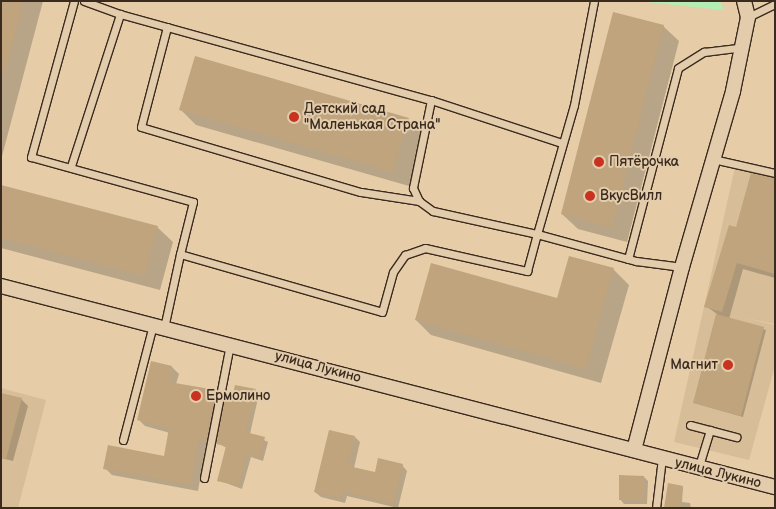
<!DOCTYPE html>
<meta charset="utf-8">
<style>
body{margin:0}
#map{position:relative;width:776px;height:509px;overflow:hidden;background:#e6cda8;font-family:"Balsamiq Sans",sans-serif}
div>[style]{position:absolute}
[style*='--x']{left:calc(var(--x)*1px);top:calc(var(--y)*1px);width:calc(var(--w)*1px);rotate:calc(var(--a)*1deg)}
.built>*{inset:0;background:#d7be98}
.green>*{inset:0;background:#b1eeb4}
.shadow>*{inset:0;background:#0003}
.building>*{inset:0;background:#bfa47e}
.roads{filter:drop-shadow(1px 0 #3b2a1e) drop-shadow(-1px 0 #3b2a1e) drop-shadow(0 1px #3b2a1e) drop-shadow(0 -1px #3b2a1e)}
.lane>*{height:7px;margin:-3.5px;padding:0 3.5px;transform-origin:3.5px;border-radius:3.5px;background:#e2ccac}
.street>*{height:14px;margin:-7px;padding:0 7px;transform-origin:7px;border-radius:7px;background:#e2ccac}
.dots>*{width:14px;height:14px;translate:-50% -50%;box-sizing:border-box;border:2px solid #e2ccac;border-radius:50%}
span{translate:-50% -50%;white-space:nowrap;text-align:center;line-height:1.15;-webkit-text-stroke:4px #e2ccac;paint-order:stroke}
.poi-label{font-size:14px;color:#3b2a1e}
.left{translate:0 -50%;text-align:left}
.right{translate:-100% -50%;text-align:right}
.street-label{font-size:14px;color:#3b2a1e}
.frame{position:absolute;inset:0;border:2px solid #3b2a1e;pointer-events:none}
</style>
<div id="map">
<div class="built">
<div style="clip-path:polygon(735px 167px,775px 175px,775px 324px,745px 318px,775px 325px,775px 366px,749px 460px,674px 442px)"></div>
<div style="clip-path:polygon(1px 388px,46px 400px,18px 508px,1px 508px)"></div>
</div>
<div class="green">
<div style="clip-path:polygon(636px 1px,720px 1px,724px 10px)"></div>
</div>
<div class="shadow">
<div style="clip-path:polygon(1px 1px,43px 1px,1px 160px)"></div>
<div style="clip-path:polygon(663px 26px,679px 41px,627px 242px,578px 229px,562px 214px)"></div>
<div style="clip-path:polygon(180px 109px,408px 119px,424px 134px,409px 186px,196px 125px)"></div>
<div style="clip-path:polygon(775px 179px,775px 278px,743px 269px,729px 319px,766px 330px,743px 417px,694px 403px,717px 314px,706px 306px,737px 229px)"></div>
<div style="clip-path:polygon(1px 186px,157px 227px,173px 242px,160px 290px,1px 248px)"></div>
<div style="clip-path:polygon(613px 269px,629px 285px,601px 383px,431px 335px,416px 320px,558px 300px)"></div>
<div style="clip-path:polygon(152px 363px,172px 367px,179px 374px,176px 384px,215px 392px,222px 399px,213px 448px,206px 446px,198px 491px,112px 475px,105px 468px,165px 457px,170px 433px,145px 426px,138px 419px)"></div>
<div style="clip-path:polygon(255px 390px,259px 394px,250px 434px,268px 442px,263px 461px,251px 457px,242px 489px,218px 480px,227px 448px,217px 443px,234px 395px)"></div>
<div style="clip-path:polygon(1px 394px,21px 399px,28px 406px,13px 461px,1px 458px)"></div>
<div style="clip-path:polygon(355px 437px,360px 442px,354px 468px,376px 474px,402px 465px,407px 471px,398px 508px,347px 496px,345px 503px,321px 497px,315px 492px)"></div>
<div style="clip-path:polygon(644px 477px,648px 481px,647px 504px,624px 504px,620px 499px)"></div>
<div style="clip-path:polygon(683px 487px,682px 502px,690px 503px,691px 508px,666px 508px)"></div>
</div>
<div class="building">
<div style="clip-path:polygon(1px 1px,24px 1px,6px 70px,1px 69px)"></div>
<div style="clip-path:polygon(613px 12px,664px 25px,612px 228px,561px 214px)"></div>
<div style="clip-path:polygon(195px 56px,409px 118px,393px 172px,179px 110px)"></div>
<div style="clip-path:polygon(751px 173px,775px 178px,775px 274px,737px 263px,722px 312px,704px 307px,729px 225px,736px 227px)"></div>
<div style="clip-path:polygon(1px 185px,158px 226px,145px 276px,1px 238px)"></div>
<div style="clip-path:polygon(569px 256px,614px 268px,586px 369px,415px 320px,431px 263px,557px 298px)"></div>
<div style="clip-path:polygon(716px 314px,764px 327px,741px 416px,693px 403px)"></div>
<div style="clip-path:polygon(151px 361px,172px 366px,169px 382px,216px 390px,206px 441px,199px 440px,191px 485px,103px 469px,108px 445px,164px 456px,169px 428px,137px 420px)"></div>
<div style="clip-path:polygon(235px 385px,256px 389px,246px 432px,265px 437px,260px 458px,247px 454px,239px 486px,217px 481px,226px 446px,216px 444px,226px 392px,233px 394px)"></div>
<div style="clip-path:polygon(1px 393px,22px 398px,6px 459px,1px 458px)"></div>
<div style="clip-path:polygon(329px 430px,355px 436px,348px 466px,375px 472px,378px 458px,403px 464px,393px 504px,342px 491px,340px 498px,314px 492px)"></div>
<div style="clip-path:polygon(619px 475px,644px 476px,644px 500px,619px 500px)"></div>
<div style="clip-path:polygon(668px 483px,683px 486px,680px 508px,664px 508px)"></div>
</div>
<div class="roads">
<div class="lane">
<div style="--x:74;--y:1;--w:162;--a:105.4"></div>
<div style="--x:31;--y:157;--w:168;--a:15.5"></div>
<div style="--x:193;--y:202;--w:54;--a:104"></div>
<div style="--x:84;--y:1;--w:38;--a:20"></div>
<div style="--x:120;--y:14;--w:323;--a:15.5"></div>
<div style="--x:431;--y:100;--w:138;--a:18.2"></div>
<div style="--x:748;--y:17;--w:30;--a:-26"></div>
<div style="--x:167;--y:27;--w:103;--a:104.6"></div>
<div style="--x:141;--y:127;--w:229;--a:16.5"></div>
<div style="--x:361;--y:192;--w:59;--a:8.8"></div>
<div style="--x:431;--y:100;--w:90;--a:101.6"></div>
<div style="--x:413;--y:188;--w:14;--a:65"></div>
<div style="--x:419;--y:201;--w:17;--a:36"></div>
<div style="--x:433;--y:211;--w:107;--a:12.5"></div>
<div style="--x:537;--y:234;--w:134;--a:-74"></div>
<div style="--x:574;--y:105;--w:106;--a:-79.1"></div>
<div style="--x:713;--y:159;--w:64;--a:12.7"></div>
<div style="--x:71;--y:166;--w:160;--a:-72.1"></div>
<div style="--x:628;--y:259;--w:197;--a:-75.3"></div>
<div style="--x:678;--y:68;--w:31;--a:-32"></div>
<div style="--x:704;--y:52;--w:38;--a:-7"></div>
<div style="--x:164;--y:328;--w:76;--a:-77.8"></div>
<div style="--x:180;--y:254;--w:210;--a:16"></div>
<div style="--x:382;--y:312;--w:41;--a:-74.6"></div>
<div style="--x:393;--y:272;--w:21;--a:-55"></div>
<div style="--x:405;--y:255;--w:21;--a:-19"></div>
<div style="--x:425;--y:248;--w:105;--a:12.7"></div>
<div style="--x:527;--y:271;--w:38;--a:-75"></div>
<div style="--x:537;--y:234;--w:103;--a:15.3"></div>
<div style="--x:636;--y:261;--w:46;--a:7.4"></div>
<div style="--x:690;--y:425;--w:48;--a:14.6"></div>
<div style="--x:123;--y:440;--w:119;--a:-75.4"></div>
<div style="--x:698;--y:469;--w:41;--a:-72.9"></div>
<div style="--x:204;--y:478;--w:136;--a:-79"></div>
<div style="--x:656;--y:508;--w:50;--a:-83.2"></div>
</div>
<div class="street">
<div style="--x:1;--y:286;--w:800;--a:14.56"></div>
<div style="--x:634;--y:450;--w:189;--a:-75.3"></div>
<div style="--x:682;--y:267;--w:183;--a:-73.8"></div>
<div style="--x:733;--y:91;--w:76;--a:-78.5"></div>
<div style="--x:748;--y:17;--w:16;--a:-104"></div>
</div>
</div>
<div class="dots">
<div style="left:294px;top:117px;background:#c8321e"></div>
<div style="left:599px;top:162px;background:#c8321e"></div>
<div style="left:590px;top:196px;background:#c8321e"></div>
<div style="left:728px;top:365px;background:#c8321e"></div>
<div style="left:196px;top:396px;background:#c8321e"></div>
</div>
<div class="poi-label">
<span class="left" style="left:304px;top:117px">Детский сад<br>"Маленькая Страна"</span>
<span class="left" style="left:609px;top:162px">Пятёрочка</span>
<span class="left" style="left:600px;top:196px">ВкусВилл</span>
<span class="right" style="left:718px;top:365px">Магнит</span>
<span class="left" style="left:206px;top:396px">Ермолино</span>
</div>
<div class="street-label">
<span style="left:318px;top:367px;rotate:15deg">улица Лукино</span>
<span style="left:718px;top:473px;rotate:14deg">улица Лукино</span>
</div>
<div class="frame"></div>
</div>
